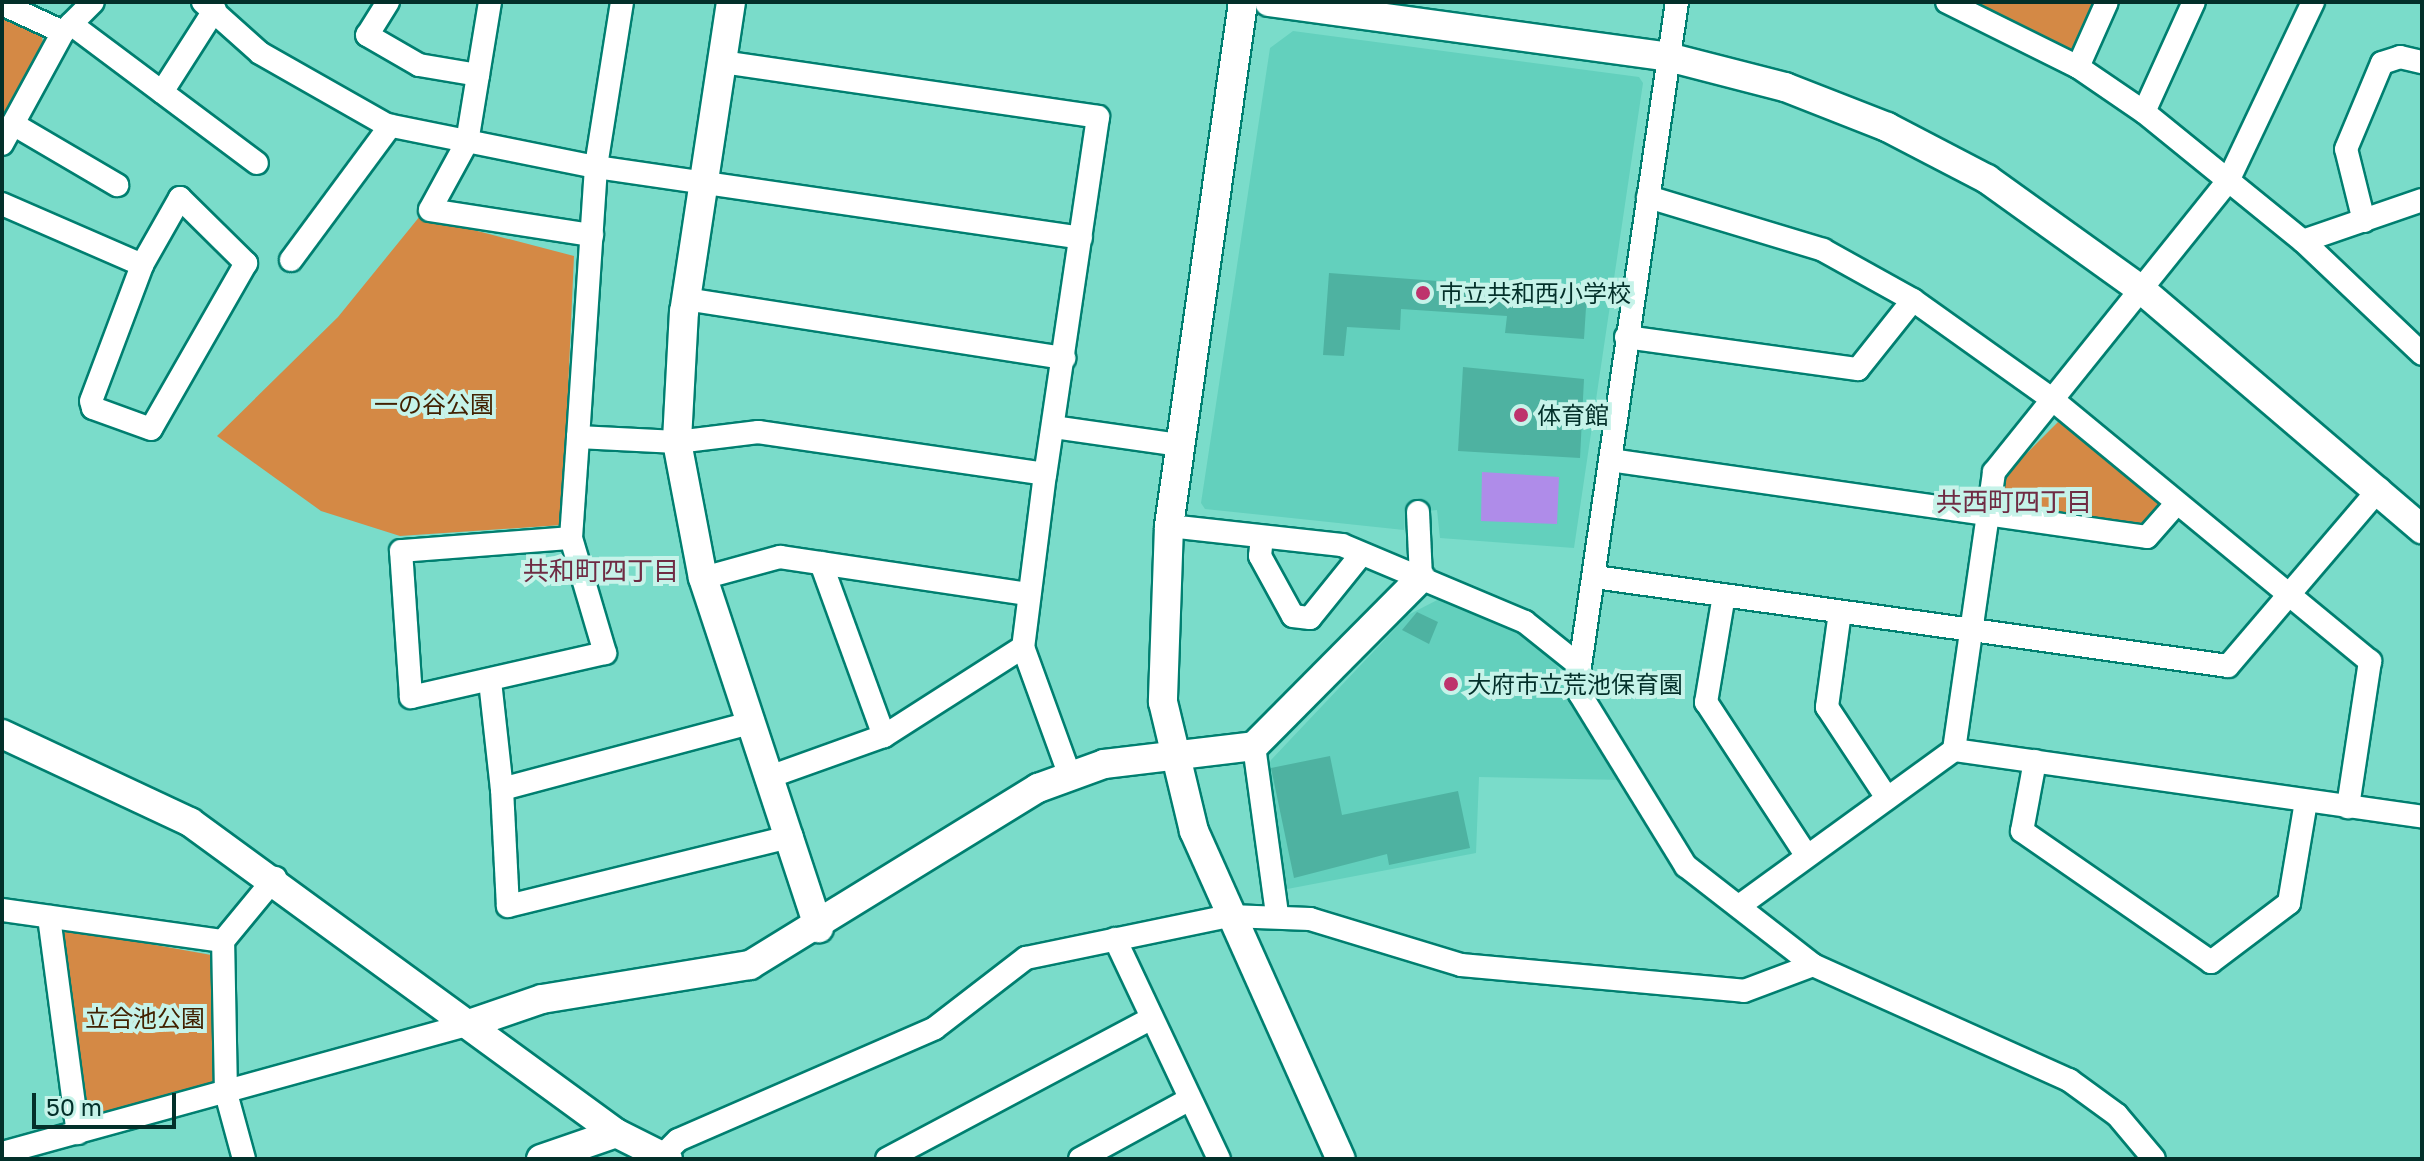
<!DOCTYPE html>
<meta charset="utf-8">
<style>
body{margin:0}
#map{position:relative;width:2424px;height:1161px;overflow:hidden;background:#7adcca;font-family:"Golos Text","Noto Sans JP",sans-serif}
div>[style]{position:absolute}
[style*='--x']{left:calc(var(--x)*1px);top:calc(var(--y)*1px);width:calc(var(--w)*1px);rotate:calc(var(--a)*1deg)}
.built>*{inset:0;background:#63d0bd}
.green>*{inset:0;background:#d48945}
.water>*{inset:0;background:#af8ce9}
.building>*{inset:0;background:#4eb2a1}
.roads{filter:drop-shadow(2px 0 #007f70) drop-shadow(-2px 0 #007f70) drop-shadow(0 2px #007f70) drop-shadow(0 -2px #007f70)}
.minor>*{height:22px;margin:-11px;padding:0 11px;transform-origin:11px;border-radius:11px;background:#fff}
.tertiary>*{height:28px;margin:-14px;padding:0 14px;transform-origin:14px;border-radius:14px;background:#fff}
.dots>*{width:22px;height:22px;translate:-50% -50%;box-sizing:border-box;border:4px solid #c6f3e9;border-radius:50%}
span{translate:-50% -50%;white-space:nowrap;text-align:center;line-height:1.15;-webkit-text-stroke:8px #c6f3e9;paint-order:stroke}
.poi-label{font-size:24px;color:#03302a}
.left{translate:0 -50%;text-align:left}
.park-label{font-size:24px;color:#422101}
.neighbourhood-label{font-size:26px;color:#6f2b43}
.frame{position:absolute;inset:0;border:4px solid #03302a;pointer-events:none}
.scale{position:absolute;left:32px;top:1093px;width:144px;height:36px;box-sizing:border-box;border:4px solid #03302a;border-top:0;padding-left:10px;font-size:24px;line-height:28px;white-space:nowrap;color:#03302a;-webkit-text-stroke:6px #c6f3e9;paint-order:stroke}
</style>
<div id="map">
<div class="built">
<div style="clip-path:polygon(1293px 31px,1639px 77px,1643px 83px,1574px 548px,1440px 538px,1437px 510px,1405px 514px,1404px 530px,1205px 509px,1201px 503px,1270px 48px)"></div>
<div style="clip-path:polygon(1447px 595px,1547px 649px,1625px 780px,1479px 777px,1476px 853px,1282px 890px,1266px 774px,1271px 760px,1408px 615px)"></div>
</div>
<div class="green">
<div style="clip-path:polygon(1970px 2px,2096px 2px,2074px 50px,2066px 52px)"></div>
<div style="clip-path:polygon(2px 17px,42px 37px,44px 47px,2px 126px)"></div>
<div style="clip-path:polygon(420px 216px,574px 256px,562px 525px,400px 536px,321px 511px,217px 436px,338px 317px)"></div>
<div style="clip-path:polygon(2060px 420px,2160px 502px,2150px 524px,2002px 506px,2005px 475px)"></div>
<div style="clip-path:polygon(66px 929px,217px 956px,218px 1076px,210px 1087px,92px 1120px,85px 1115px,60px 934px)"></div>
</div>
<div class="water">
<div style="clip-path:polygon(1482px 472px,1559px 477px,1557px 524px,1481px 521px)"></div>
</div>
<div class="building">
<div style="clip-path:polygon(1329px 273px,1587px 292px,1584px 339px,1505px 333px,1507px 316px,1401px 309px,1400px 330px,1347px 327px,1344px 356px,1323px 355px)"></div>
<div style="clip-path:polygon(1463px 367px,1584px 379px,1580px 458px,1458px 451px)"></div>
<div style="clip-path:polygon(1417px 612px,1438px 622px,1429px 644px,1402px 630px)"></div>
<div style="clip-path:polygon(1330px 756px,1342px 815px,1458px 791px,1470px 848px,1389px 865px,1387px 854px,1294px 878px,1271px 768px)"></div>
</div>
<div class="roads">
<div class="minor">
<div style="--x:203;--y:2;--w:76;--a:41.8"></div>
<div style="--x:260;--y:53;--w:146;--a:29.6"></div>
<div style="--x:387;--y:125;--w:213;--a:11.4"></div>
<div style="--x:596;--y:167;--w:490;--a:8.3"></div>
<div style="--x:388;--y:2;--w:39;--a:122"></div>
<div style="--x:367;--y:35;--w:60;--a:30"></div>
<div style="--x:419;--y:65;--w:60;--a:9.6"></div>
<div style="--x:490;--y:2;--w:142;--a:99.3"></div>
<div style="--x:467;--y:142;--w:77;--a:118.6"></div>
<div style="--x:430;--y:210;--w:164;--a:8.8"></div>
<div style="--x:622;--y:2;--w:167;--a:99"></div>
<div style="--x:596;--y:167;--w:271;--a:93.8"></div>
<div style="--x:578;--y:437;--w:99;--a:2.9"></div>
<div style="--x:677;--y:442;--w:82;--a:-7"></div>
<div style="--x:758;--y:432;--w:290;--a:8.3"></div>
<div style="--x:1045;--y:474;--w:174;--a:97.2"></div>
<div style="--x:1023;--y:647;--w:137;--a:70"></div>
<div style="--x:1947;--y:2;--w:146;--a:26.4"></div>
<div style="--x:2078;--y:67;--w:80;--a:34.3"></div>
<div style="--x:2144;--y:112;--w:205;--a:39.1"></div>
<div style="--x:2303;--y:241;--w:164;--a:43.5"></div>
<div style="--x:2;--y:4;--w:67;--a:24.7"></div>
<div style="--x:71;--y:24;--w:232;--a:36.8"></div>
<div style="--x:722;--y:62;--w:380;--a:8.3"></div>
<div style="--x:1098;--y:117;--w:361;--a:98.4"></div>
<div style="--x:2078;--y:67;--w:71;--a:-66"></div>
<div style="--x:162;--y:92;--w:98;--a:-57.4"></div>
<div style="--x:2144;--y:112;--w:121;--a:-65.6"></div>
<div style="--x:13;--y:124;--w:121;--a:30.4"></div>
<div style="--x:2;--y:144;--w:128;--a:-61.4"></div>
<div style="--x:63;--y:32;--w:42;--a:-45"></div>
<div style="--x:1648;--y:197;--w:183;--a:16.8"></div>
<div style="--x:1823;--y:250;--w:103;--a:29.1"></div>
<div style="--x:1913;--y:300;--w:172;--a:35.5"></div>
<div style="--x:2053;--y:400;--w:411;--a:39.5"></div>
<div style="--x:2370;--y:661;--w:148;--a:98.6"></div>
<div style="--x:180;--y:198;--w:93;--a:44.6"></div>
<div style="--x:246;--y:263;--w:191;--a:119.8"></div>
<div style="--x:151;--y:429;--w:62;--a:-160.1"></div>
<div style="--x:93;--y:408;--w:7;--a:-106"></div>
<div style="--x:91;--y:401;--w:145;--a:-69.4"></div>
<div style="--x:142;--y:265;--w:77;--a:-60.4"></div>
<div style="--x:2;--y:204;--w:153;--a:23.5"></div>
<div style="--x:2364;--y:221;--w:74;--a:-104"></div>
<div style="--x:2346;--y:149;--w:93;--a:-67.3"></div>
<div style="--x:2382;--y:63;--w:19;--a:-18"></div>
<div style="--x:2400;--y:57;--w:23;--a:13"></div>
<div style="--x:2303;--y:241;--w:126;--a:-19"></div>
<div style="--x:291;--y:260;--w:167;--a:-53.5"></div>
<div style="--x:686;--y:299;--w:383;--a:8.9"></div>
<div style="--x:1626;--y:337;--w:234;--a:7.9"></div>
<div style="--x:1858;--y:369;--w:88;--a:-51.4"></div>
<div style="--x:1053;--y:427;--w:128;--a:8.1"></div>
<div style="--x:1610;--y:460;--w:542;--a:8.16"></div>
<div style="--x:2147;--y:537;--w:44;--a:-48.7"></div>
<div style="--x:1418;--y:512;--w:66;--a:87.4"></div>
<div style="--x:1169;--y:526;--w:174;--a:6.3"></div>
<div style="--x:1342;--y:545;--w:199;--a:22.8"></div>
<div style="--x:1525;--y:622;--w:70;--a:38.7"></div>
<div style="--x:1580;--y:666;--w:28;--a:90"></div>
<div style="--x:1580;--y:694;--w:202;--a:58.4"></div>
<div style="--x:1686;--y:866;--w:161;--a:37.9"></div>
<div style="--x:1813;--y:965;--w:281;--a:24.2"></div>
<div style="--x:2069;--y:1080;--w:59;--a:36.1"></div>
<div style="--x:2117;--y:1115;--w:57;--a:49.9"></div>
<div style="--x:1262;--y:537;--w:19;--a:96"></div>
<div style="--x:1260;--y:556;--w:68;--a:61.2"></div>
<div style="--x:1293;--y:616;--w:17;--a:7"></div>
<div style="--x:1310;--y:618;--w:80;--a:-51.1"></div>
<div style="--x:571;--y:538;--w:120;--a:73.5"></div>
<div style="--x:605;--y:653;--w:199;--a:167.2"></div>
<div style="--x:411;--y:697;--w:146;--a:-93.9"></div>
<div style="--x:401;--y:551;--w:170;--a:-4.4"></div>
<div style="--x:571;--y:538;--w:101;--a:-86"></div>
<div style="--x:821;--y:563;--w:184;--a:70"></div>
<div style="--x:1595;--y:577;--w:639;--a:8"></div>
<div style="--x:2228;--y:666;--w:233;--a:-49.5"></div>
<div style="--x:703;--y:578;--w:80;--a:-15.3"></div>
<div style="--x:780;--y:557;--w:252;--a:8.5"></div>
<div style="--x:1724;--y:595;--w:109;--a:99.5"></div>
<div style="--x:1706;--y:702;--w:183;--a:56.8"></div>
<div style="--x:1840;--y:612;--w:96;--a:97.8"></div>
<div style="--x:1827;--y:707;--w:109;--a:56.6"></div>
<div style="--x:1580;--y:666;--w:671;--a:-81.69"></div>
<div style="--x:490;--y:681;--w:109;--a:83.7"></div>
<div style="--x:502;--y:789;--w:260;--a:-14.9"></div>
<div style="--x:1254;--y:746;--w:169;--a:82.2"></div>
<div style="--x:1954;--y:750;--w:281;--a:-81.8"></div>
<div style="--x:1994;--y:472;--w:373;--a:-51.2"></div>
<div style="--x:2228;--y:181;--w:198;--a:-64.6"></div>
<div style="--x:2035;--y:761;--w:71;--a:100.5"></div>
<div style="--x:2022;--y:831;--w:230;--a:34.7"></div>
<div style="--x:2211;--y:962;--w:98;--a:-37.1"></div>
<div style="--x:2289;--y:903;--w:103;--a:-80.5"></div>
<div style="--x:772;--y:776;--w:119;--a:-19.7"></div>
<div style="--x:884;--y:736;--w:165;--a:-32.6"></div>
<div style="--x:502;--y:789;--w:117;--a:87.1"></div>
<div style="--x:508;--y:906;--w:292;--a:-13.8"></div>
<div style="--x:1742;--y:904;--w:262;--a:-36"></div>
<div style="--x:1954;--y:750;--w:473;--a:8.1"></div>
<div style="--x:2;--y:910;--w:223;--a:8"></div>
<div style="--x:49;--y:917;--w:218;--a:82.4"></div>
<div style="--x:1115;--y:939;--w:243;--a:64.7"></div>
<div style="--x:2;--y:1153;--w:484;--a:-15.4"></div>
<div style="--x:663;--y:1155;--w:21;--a:-45"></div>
<div style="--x:678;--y:1140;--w:280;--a:-23.5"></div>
<div style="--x:935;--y:1028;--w:115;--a:-37.6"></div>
<div style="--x:1026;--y:958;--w:207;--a:-11.7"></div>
<div style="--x:1229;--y:916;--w:81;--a:2.1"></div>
<div style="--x:1310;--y:919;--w:158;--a:16.9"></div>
<div style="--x:1461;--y:965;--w:284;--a:5.2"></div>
<div style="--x:1744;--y:991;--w:74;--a:-20.6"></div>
<div style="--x:244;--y:1159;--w:68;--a:-105.3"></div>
<div style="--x:226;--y:1093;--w:152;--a:-91.1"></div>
<div style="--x:223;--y:941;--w:82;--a:-50.5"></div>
<div style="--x:887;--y:1159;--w:300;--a:-28"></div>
<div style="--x:1080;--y:1159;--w:123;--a:-28.6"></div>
</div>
<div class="tertiary">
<div style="--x:731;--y:2;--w:313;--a:98.6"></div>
<div style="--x:684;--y:311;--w:131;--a:93.1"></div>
<div style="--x:677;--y:442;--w:138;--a:79.2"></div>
<div style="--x:703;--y:578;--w:369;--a:71.7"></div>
<div style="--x:1243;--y:2;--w:529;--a:98.04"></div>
<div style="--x:1169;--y:526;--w:176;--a:92"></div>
<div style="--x:1163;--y:702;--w:133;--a:76.5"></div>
<div style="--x:1194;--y:831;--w:359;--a:65.9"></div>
<div style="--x:1269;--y:2;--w:403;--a:7.8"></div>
<div style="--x:1668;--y:57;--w:121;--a:14.4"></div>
<div style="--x:1785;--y:87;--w:110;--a:21.4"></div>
<div style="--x:1887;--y:127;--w:113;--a:27.5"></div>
<div style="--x:1987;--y:179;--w:192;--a:35.7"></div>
<div style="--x:2143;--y:291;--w:367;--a:40.5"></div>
<div style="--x:2;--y:734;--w:208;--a:25.1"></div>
<div style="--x:190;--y:822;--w:527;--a:36.13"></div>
<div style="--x:616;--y:1133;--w:58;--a:26.6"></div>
<div style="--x:469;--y:1024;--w:77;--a:-18.9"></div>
<div style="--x:542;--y:999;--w:211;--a:-9.3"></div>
<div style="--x:750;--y:965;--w:338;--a:-31.6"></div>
<div style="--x:1038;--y:788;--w:70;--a:-20"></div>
<div style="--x:1104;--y:764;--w:151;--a:-6.8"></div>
<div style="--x:1254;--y:746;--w:237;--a:-45.2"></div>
<div style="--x:541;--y:1159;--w:79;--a:-19.1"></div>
</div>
</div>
<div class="dots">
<div style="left:1423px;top:293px;background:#be336c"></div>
<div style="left:1521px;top:415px;background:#be336c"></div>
<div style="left:1451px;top:684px;background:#be336c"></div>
</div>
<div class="poi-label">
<span class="left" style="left:1439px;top:293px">市立共和西小学校</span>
<span class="left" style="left:1537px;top:415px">体育館</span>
<span class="left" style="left:1467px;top:684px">大府市立荒池保育園</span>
</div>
<div class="park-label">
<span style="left:434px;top:404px">一の谷公園</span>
<span style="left:145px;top:1018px">立合池公園</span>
</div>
<div class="neighbourhood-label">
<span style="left:2014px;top:502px">共西町四丁目</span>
<span style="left:601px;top:571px">共和町四丁目</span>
</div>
<div class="frame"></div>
<div class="scale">50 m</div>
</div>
